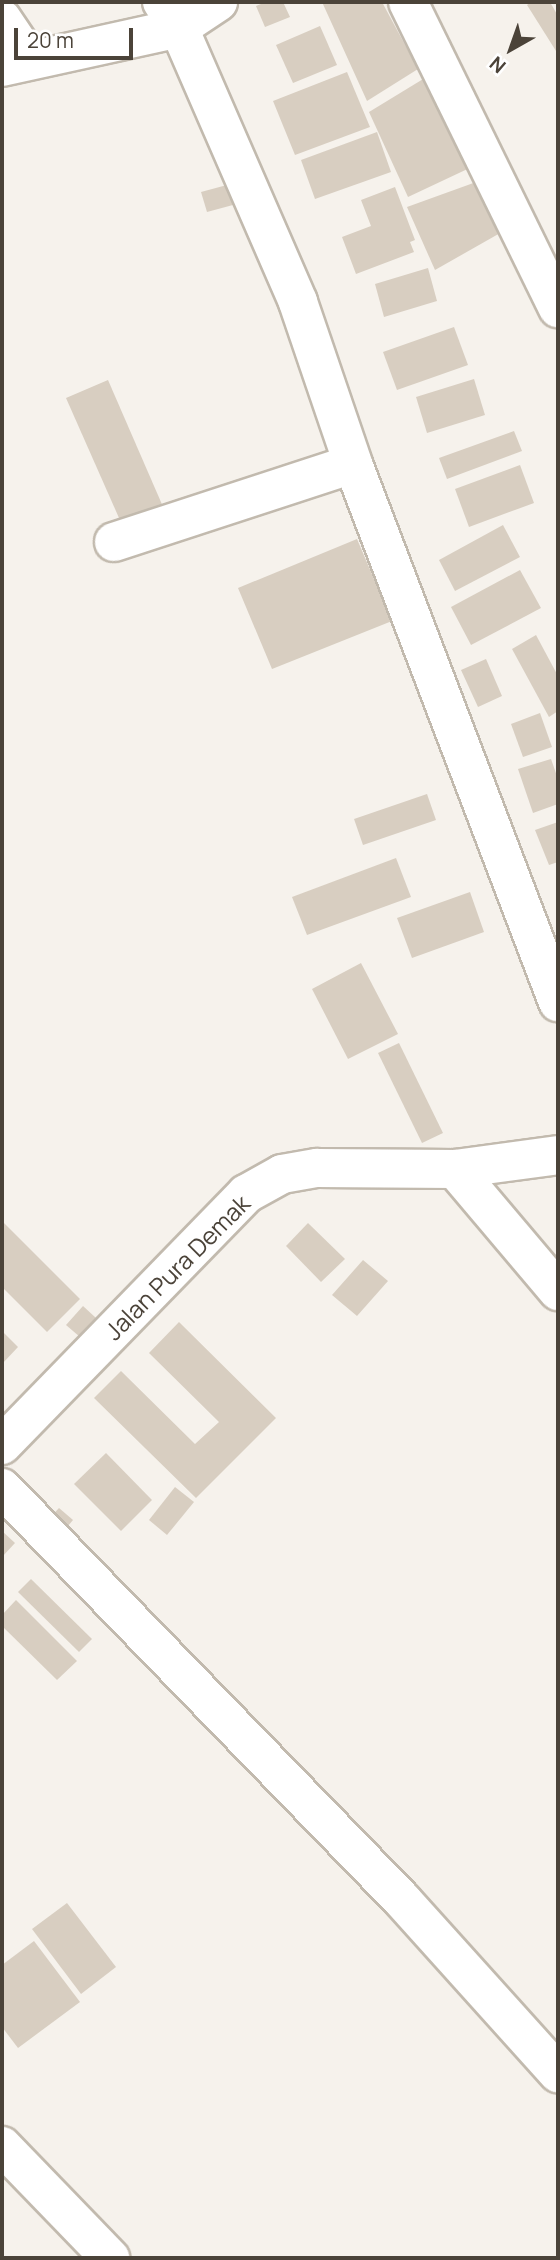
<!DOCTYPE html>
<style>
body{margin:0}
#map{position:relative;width:560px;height:2260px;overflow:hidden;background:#f6f2ec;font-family:Manrope,sans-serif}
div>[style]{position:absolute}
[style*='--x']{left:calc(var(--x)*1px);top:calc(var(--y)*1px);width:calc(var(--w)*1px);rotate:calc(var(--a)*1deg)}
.building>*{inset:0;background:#d8cec1}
.roads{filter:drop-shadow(2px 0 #c2baae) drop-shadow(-2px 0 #c2baae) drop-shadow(0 2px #c2baae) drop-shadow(0 -2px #c2baae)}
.minor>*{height:38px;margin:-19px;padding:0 19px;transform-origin:19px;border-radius:19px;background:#fff}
span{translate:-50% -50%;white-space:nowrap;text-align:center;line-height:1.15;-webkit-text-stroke:6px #fff;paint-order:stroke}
.street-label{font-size:24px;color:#4b4339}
.frame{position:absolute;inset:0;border:4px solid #4b4339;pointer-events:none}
.north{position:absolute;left:476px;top:14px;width:70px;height:70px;-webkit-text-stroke:5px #fff;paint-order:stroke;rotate:220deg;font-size:19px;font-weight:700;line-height:28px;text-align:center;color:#4b4339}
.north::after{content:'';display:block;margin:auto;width:24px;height:32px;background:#4b4339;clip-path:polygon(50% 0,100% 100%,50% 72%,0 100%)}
.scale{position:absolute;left:14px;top:28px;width:119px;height:32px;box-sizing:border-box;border:4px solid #4b4339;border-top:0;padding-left:9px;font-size:21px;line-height:24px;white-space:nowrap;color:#4b4339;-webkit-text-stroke:5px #fff;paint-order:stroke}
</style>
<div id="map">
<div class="building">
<div style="clip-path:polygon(266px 2px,283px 2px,290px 17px,265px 27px,256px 6px)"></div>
<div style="clip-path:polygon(322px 2px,382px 2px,418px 69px,367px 101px)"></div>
<div style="clip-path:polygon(531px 2px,550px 2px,558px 16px,556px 51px,527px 5px)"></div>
<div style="clip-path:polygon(320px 26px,337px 65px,293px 83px,276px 45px)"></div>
<div style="clip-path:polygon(347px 72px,370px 127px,295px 155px,273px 101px)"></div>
<div style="clip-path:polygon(433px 73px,476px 165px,408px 197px,369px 112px)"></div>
<div style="clip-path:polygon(377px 132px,391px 172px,315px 199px,301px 160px)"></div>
<div style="clip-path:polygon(490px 177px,509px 228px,435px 270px,407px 207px)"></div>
<div style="clip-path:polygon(238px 182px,244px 202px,207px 212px,201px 192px)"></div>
<div style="clip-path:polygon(395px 187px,415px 240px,410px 242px,414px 252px,356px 274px,342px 237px,371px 226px,361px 200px)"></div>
<div style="clip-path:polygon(428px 268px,437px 301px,384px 317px,375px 284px)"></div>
<div style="clip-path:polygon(454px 327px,468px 365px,397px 390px,383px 352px)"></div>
<div style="clip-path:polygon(474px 379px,485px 415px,427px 433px,416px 397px)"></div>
<div style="clip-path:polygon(108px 380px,164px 509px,123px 527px,66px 398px)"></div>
<div style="clip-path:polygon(514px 431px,522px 451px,447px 479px,439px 458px)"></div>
<div style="clip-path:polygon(520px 465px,534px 503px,469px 527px,455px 489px)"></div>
<div style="clip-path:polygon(503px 525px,520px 557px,455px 591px,439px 560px)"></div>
<div style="clip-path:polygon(357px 539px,392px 621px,272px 669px,238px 588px)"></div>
<div style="clip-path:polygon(520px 570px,541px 608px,471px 645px,451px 607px)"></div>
<div style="clip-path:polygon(536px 635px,558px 676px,558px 711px,549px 717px,512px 649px)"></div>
<div style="clip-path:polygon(486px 659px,502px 696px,478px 707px,461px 670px)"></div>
<div style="clip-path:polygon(540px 713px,552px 747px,523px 757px,511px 724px)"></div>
<div style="clip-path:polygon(551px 759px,558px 779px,558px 804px,533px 813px,518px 769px)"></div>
<div style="clip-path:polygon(427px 794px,436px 820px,363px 845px,354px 819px)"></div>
<div style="clip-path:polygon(558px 822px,558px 862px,549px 865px,535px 830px)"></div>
<div style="clip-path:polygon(396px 858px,411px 897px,307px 935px,292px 897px)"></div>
<div style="clip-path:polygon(470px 892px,484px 932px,412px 958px,397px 918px)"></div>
<div style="clip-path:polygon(361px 963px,398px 1034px,348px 1059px,312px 989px)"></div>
<div style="clip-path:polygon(399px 1043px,443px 1133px,422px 1143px,378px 1053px)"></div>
<div style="clip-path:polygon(2px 1221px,80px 1299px,47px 1332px,2px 1287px)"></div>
<div style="clip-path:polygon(308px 1223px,345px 1259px,321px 1282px,286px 1246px)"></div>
<div style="clip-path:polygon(363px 1260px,388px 1281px,357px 1316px,332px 1295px)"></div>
<div style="clip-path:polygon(83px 1306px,96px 1318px,80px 1337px,66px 1325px)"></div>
<div style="clip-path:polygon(179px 1322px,276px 1418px,196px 1498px,94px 1398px,121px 1371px,195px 1444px,219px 1422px,149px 1353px)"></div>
<div style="clip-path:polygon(2px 1331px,18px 1347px,2px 1364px)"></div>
<div style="clip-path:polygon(106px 1453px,152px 1500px,121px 1531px,74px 1484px)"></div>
<div style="clip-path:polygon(175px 1487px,194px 1502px,167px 1535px,149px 1520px)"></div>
<div style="clip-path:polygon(59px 1508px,73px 1520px,57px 1539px,42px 1526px)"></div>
<div style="clip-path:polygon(2px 1531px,15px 1543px,2px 1557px)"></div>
<div style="clip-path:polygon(31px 1579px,92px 1639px,79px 1652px,18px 1592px)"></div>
<div style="clip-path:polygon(16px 1600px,77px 1661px,57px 1680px,2px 1626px,2px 1615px)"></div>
<div style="clip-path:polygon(67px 1903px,116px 1967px,81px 1994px,32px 1929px)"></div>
<div style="clip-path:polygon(34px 1941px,80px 2002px,18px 2048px,2px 2027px,2px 1965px)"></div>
</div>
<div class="roads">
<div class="minor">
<div style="--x:162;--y:2;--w:31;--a:57"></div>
<div style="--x:179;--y:28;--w:299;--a:66.5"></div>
<div style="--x:298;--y:302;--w:171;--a:71.2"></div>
<div style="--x:353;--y:464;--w:576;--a:69.14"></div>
<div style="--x:408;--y:2;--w:341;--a:63.9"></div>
<div style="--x:2;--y:19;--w:48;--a:56"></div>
<div style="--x:2;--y:67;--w:181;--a:-12.4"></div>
<div style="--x:179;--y:28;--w:47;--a:-33.7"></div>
<div style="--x:114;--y:542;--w:251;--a:-18.1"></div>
<div style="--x:455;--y:1169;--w:160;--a:49.8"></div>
<div style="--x:2;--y:1445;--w:350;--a:-45.8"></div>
<div style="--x:246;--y:1194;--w:41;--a:-29.1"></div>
<div style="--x:282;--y:1174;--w:36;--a:-10"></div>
<div style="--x:317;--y:1168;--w:138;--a:0.4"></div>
<div style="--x:455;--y:1169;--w:104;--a:-7.7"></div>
<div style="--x:2;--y:1488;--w:576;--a:45.84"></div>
<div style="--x:403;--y:1901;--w:232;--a:48"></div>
<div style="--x:2;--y:2146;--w:156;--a:46"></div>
</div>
</div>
<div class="street-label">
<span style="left:177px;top:1267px;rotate:-45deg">Jalan Pura Demak</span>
</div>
<div class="frame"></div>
<div class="north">N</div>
<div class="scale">20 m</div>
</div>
